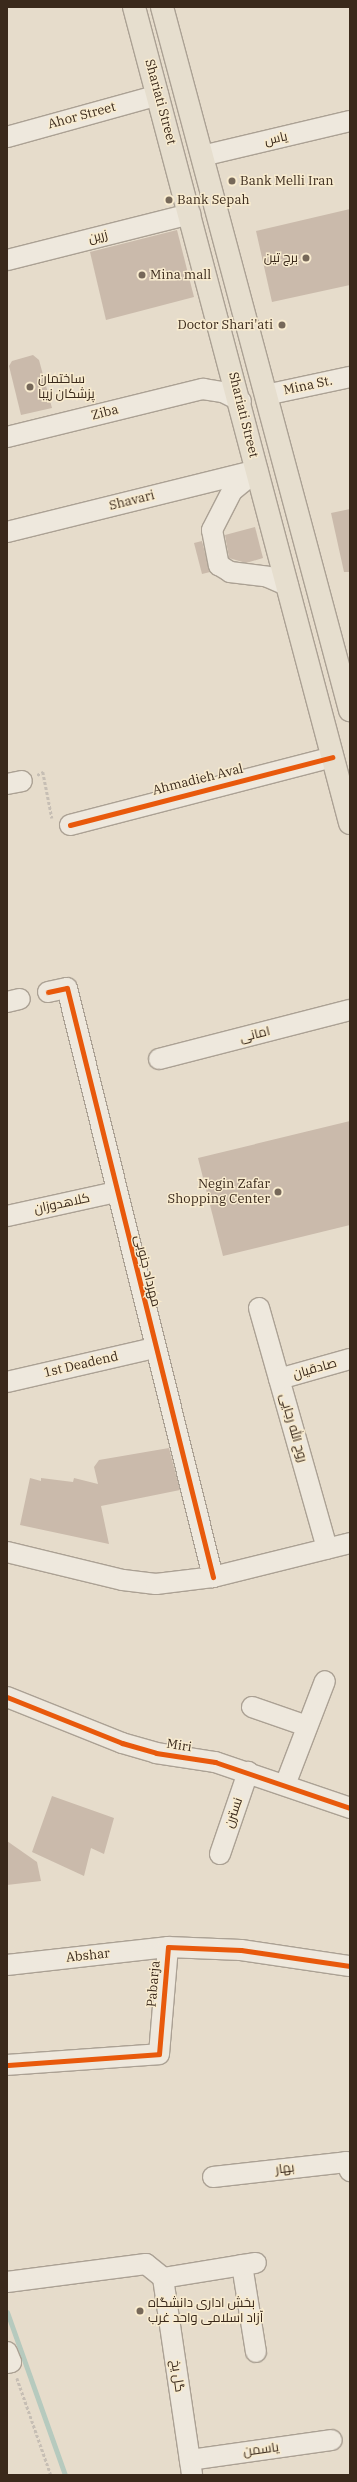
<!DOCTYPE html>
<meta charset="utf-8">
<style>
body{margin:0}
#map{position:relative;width:357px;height:2482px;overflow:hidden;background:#e6dccb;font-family:"IBM Plex Serif",Cairo,serif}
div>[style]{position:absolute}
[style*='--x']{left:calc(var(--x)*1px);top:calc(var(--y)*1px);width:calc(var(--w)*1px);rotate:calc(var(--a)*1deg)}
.stream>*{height:5px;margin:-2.5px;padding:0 2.5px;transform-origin:2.5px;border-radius:2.5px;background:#b6cabe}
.building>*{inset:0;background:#cabaab}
.path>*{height:2.5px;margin-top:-1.25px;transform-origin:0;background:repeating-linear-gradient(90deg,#c6beb4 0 3px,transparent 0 5px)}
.roads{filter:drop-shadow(1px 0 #aba194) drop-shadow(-1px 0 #aba194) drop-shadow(0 1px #aba194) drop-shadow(0 -1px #aba194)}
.minor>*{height:20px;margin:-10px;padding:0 10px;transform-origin:10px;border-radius:10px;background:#eee8dd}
.major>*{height:22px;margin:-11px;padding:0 11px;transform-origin:11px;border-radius:11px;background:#e6dece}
.cycleway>*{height:5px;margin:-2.5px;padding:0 2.5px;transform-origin:2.5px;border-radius:2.5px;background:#e8590c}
.dots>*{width:11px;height:11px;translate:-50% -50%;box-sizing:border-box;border:2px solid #f8ebcf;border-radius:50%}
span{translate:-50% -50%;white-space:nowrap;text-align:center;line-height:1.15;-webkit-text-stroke:3px #f8ebcf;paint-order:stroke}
.street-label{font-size:13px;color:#3a291b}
.poi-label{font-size:13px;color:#3a291b}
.left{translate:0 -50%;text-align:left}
.right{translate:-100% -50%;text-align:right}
.frame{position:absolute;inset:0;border:8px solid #3a291b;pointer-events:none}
</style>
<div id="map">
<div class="stream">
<div style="--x:7;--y:2312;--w:173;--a:70.4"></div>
</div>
<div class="building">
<div style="clip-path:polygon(350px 209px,350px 285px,272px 302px,256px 231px)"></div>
<div style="clip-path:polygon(177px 230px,194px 297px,106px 320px,90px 252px)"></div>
<div style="clip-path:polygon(33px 355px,39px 360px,52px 408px,21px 415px,9px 366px,12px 361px)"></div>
<div style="clip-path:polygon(350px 509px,350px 572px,344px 572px,331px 513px)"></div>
<div style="clip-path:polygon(255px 527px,263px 558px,246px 563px,229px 558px,225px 535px)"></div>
<div style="clip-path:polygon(202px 541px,210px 572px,202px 574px,194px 543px)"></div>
<div style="clip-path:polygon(350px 1121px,350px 1225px,223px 1256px,198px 1158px)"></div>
<div style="clip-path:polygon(169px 1448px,180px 1490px,101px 1506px,109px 1544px,20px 1525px,30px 1478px,41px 1481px,41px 1478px,73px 1482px,74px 1478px,98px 1484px,94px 1467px,99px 1460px)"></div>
<div style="clip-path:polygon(52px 1796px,114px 1818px,104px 1854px,91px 1848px,84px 1876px,32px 1852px)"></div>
<div style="clip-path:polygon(7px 1841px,37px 1862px,41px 1881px,7px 1885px)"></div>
</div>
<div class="path">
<div style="--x:37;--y:775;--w:7;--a:-27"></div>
<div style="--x:43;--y:772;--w:47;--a:78.9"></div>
<div style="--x:17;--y:2378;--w:103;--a:70.7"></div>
</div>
<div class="roads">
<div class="minor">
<div style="--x:7;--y:137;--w:157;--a:-15.5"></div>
<div style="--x:202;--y:156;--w:152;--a:-13.3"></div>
<div style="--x:7;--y:260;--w:189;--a:-14.1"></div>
<div style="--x:266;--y:395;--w:86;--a:-12.1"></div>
<div style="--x:7;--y:437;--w:202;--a:-13.8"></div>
<div style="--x:203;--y:389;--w:20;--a:9"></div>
<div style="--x:223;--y:392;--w:20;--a:27"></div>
<div style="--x:254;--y:473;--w:28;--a:141"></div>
<div style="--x:232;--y:491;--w:44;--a:117.1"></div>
<div style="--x:212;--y:530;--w:36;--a:79"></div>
<div style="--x:219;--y:565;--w:13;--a:32"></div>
<div style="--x:230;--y:572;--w:38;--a:7"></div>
<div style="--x:268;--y:577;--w:22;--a:24"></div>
<div style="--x:7;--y:532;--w:258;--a:-13.9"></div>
<div style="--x:7;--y:784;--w:15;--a:-11"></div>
<div style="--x:70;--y:825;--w:271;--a:-14.5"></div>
<div style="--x:48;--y:992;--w:19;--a:-12"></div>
<div style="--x:67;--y:988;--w:607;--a:76.08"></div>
<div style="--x:7;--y:1002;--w:13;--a:-13"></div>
<div style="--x:159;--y:1059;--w:197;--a:-14.4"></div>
<div style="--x:7;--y:1216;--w:112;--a:-12.4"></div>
<div style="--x:259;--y:1308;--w:250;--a:74.2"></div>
<div style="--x:279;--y:1379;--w:74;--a:-15.7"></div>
<div style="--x:7;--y:1382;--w:151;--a:-13"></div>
<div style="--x:7;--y:1552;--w:119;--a:13.6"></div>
<div style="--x:123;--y:1580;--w:33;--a:7"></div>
<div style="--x:156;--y:1584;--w:57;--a:-7"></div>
<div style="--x:213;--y:1577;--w:141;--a:-13.9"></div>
<div style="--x:7;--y:1697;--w:124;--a:21.8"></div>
<div style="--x:122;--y:1743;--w:35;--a:16"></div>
<div style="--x:156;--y:1753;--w:60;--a:8.7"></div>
<div style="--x:215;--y:1762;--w:143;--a:18.8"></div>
<div style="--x:252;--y:1707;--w:58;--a:19.1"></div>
<div style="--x:285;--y:1785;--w:111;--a:-69"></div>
<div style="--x:220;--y:1854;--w:87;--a:-71.1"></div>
<div style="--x:7;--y:1965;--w:162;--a:-6.4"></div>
<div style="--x:7;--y:2065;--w:152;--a:-4.1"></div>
<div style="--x:159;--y:2054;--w:107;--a:-85.2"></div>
<div style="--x:168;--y:1947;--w:73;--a:2.4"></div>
<div style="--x:241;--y:1950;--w:110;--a:8.4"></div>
<div style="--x:213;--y:2177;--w:134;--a:-6.4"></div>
<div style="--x:346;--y:2162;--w:10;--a:66"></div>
<div style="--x:242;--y:2265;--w:88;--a:80.9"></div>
<div style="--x:163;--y:2278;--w:199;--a:81.6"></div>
<div style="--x:7;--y:2282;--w:140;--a:-7.4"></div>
<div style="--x:146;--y:2264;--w:22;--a:39"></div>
<div style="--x:163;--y:2278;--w:94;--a:-9.2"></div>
<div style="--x:7;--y:2352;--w:11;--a:68"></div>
<div style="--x:11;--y:2362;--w:4;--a:166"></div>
<div style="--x:190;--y:2460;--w:143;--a:-8"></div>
</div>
<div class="major">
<div style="--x:134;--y:7;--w:844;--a:75.17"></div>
<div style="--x:162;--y:7;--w:728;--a:75.03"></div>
</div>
</div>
<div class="cycleway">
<div style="--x:70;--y:825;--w:271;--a:-14.5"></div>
<div style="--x:48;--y:992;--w:19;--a:-12"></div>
<div style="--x:67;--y:988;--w:607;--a:76.08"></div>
<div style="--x:7;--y:1697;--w:124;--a:21.8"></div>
<div style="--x:122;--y:1743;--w:35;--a:16"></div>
<div style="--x:156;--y:1753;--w:60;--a:8.7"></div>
<div style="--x:215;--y:1762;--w:143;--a:18.8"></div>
<div style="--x:7;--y:2065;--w:152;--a:-4.1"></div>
<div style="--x:159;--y:2054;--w:107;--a:-85.2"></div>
<div style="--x:168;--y:1947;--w:73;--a:2.4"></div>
<div style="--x:241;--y:1950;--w:110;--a:8.4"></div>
</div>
<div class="dots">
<div style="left:232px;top:181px;background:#766859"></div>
<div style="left:169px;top:200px;background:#766859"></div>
<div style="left:306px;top:258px;background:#766859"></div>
<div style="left:142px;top:275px;background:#766859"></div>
<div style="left:282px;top:325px;background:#766859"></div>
<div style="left:30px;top:387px;background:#766859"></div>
<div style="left:278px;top:1192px;background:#766859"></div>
<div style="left:140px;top:2311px;background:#766859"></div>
</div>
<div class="street-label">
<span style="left:160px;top:102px;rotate:75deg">Shariati Street</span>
<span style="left:82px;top:116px;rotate:-15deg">Ahor Street</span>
<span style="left:276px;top:139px;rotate:-13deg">یاس</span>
<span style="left:98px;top:237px;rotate:-14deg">زرین</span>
<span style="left:308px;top:386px;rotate:-12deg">Mina St.</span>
<span style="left:105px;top:413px;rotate:-14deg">Ziba</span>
<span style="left:243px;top:415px;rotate:76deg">Shariati Street</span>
<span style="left:132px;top:501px;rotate:-14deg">Shavari</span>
<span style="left:198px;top:780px;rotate:-14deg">Ahmadieh Aval</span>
<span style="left:255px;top:1035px;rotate:-14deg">امانی</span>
<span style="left:62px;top:1204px;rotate:-12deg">کلاهدوزان</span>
<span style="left:147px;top:1271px;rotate:76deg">مهرداد جنوبی</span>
<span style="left:81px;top:1365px;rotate:-13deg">1st Deadend</span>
<span style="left:315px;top:1369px;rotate:-16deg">صادقیان</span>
<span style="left:293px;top:1428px;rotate:74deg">روح الله رجایی</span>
<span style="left:179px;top:1746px;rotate:9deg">Miri</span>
<span style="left:234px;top:1813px;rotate:-71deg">نسترن</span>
<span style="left:88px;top:1956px;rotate:-6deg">Abshar</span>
<span style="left:154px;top:1984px;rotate:-85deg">Pabarja</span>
<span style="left:285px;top:2169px;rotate:-7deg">بهار</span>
<span style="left:177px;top:2376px;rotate:82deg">گل یخ</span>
<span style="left:261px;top:2450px;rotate:-8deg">یاسمن</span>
</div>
<div class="poi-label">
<span class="left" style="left:240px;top:181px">Bank Melli Iran</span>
<span class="left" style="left:177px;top:200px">Bank Sepah</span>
<span class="right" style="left:298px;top:258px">برج تین</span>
<span class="left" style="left:150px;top:275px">Mina mall</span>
<span class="right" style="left:273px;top:325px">Doctor Shari'ati</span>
<span class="left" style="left:38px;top:387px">ساختمان<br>پزشکان زیبا</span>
<span class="right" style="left:270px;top:1192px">Negin Zafar<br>Shopping Center</span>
<span class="left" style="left:148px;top:2311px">بخش اداری دانشگاه<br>آزاد اسلامی واحد غرب</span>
</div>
<div class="frame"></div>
</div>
